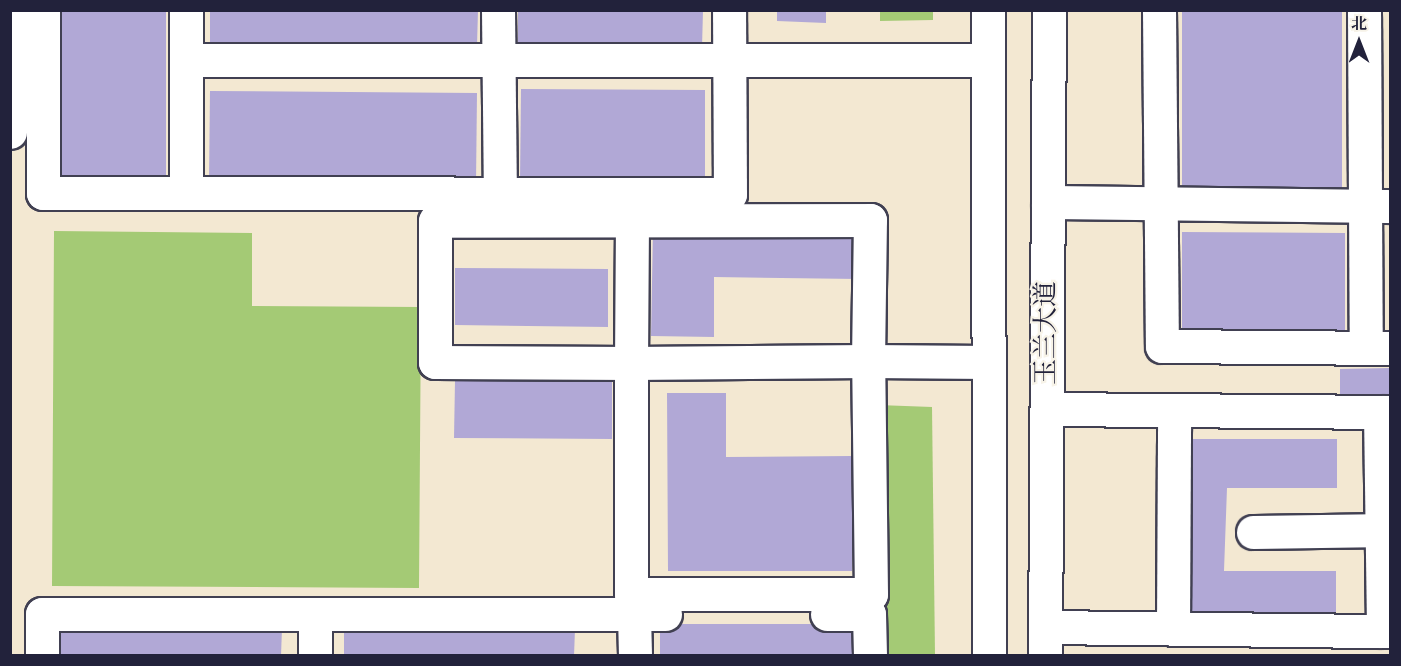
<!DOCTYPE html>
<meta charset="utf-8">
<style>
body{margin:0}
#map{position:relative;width:1401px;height:666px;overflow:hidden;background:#f3e8d2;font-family:"IM FELL DW Pica","Noto Serif SC",serif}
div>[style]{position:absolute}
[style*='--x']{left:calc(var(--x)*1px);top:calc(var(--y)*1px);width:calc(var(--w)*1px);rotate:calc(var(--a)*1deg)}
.green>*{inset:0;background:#a4ca75}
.building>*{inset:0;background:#b1a8d6}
.roads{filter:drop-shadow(2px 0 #414052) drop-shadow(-2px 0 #414052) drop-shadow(0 2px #414052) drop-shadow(0 -2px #414052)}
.minor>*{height:33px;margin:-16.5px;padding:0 16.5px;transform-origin:16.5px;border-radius:16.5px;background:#fff}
.major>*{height:33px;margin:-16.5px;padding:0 16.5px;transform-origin:16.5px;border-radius:16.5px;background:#fff}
span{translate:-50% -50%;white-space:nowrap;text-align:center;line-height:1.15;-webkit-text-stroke:4.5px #f7f3e8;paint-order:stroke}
.street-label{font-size:26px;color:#22223b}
.frame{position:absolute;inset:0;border:12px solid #22223b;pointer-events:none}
.north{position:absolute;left:1329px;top:12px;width:60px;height:60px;-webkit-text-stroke:4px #f7f3e8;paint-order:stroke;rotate:0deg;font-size:16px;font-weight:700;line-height:24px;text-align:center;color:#22223b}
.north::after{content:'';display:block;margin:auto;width:21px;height:27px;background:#22223b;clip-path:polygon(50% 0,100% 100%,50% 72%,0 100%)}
</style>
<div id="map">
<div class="green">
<div style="clip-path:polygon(880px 11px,933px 11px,933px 20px,880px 21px)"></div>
<div style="clip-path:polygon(54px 231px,252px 233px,252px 306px,421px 307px,419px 588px,52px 586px)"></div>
<div style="clip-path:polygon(878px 405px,932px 407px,935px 655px,878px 656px)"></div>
</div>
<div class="building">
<div style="clip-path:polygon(52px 10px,166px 10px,166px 180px,52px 180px)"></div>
<div style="clip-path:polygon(210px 10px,478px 10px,477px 46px,210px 44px)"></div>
<div style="clip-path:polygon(518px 10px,703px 10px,702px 48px,518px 46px)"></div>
<div style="clip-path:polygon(777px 10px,826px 10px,826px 23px,777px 21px)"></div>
<div style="clip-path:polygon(1182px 10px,1342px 10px,1342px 190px,1182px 191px)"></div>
<div style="clip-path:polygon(521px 89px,705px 90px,705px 182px,520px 181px)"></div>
<div style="clip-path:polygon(210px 91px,477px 93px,476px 183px,209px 182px)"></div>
<div style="clip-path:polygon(653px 229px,860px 231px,859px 279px,714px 277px,714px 337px,651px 336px)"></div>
<div style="clip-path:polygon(1182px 232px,1345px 233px,1345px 339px,1182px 338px)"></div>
<div style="clip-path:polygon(455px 268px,608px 269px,608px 327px,455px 325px)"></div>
<div style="clip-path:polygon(1390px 368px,1390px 394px,1340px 395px,1340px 369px)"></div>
<div style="clip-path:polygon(455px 381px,612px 381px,612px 439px,454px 438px)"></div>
<div style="clip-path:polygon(667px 393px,726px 393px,726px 457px,852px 456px,852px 571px,668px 571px)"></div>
<div style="clip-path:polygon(1192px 439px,1337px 439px,1337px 488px,1227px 488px,1224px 571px,1336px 571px,1336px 620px,1191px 620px)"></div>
<div style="clip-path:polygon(660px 624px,861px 624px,861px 656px,660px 656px)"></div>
<div style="clip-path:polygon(51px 626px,282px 628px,281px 656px,51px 656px)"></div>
<div style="clip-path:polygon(344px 627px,575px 629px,574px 656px,344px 656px)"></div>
</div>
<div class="roads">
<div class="minor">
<div style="--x:43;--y:10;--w:183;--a:90"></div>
<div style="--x:43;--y:193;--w:143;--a:0"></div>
<div style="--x:186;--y:193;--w:133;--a:-90"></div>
<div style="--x:186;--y:60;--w:802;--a:0"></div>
<div style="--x:186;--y:10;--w:50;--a:90"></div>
<div style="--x:498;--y:10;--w:184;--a:89.4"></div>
<div style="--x:1159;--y:10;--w:336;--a:89.5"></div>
<div style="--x:1162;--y:346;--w:228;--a:0.5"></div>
<div style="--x:1364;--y:10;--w:338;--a:89.7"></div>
<div style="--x:10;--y:132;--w:122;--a:-89.1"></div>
<div style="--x:186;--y:193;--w:544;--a:0.11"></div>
<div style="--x:730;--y:194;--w:184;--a:-90.3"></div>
<div style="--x:1048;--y:202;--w:342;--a:0.7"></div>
<div style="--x:632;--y:221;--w:142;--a:90.4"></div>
<div style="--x:631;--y:363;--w:231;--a:90"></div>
<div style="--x:631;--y:594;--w:240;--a:0"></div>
<div style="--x:871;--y:594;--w:233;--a:-90.7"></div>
<div style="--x:868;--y:361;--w:141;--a:-89.2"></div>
<div style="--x:870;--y:220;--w:435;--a:179.9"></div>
<div style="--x:435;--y:221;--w:141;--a:90"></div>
<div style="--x:435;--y:362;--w:196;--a:0.3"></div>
<div style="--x:631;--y:363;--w:237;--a:-0.5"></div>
<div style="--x:868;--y:361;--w:121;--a:0.5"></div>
<div style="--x:1047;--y:409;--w:343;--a:0.5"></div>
<div style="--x:1380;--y:412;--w:219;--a:89.2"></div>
<div style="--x:1253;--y:532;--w:137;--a:-0.8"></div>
<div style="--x:315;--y:614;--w:42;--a:90"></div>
<div style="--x:634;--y:614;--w:42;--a:88.6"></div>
<div style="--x:827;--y:614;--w:42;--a:0"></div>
<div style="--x:869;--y:614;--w:42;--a:88.6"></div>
<div style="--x:1046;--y:627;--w:344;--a:0.7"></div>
<div style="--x:1173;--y:629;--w:219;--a:-89.7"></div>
<div style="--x:42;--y:656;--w:42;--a:-90"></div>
<div style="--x:42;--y:614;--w:623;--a:0"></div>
</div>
<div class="major">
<div style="--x:988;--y:10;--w:646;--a:89.91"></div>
<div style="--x:1045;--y:656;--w:646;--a:-89.65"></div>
</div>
</div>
<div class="street-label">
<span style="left:1047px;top:333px;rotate:-90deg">玉兰大道</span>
</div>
<div class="frame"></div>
<div class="north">北</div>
</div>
